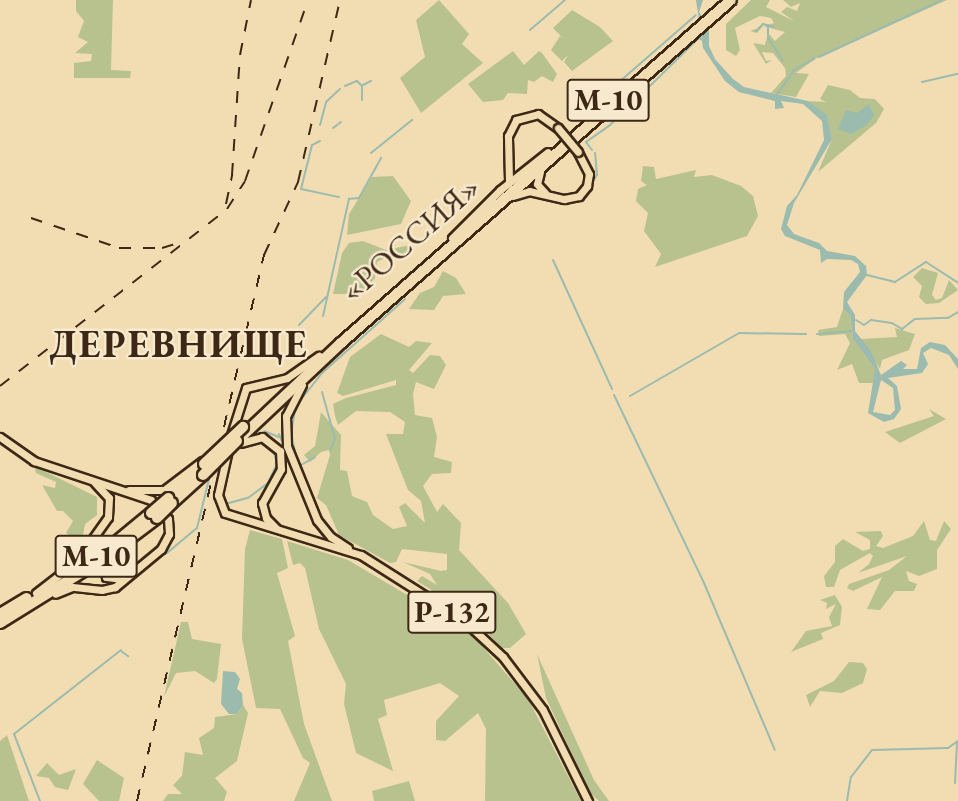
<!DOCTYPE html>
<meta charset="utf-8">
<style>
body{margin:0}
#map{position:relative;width:958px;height:801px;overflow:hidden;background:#f2ddb3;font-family:"EB Garamond",serif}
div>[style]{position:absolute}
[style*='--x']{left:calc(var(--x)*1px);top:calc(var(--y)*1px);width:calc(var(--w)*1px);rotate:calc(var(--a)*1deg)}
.green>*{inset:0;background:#b8c28f}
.water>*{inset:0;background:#9bbbae}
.stream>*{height:2px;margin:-1px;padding:0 1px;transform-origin:1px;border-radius:1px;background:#9bbbae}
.roads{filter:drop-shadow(2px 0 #3d2816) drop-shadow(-2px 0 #3d2816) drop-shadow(0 2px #3d2816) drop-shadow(0 -2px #3d2816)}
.primary>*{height:7px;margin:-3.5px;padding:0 3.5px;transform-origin:3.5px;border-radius:3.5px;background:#f2ddb3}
.highway>*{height:10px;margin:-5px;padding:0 5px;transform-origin:5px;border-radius:5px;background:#f2ddb3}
.rail>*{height:2px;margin-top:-1px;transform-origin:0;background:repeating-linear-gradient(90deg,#3d2816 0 12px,transparent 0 24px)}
.bridges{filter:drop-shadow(2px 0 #3d2816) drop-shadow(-2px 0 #3d2816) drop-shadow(0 2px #3d2816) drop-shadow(0 -2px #3d2816)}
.primary-bridge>*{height:7px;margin:-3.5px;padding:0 3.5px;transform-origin:3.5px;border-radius:3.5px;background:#f2ddb3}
.highway-bridge>*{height:10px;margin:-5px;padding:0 5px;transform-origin:5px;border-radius:5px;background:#f2ddb3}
span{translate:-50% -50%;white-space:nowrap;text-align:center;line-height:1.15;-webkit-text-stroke:5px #f7e9ce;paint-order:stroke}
.shield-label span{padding:2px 5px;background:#f7e9ce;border:2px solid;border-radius:5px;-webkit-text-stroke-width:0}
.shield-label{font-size:30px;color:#3d2816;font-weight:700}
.street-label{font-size:32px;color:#3d2816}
.district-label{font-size:38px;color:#3d2816;font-weight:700;letter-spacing:2px}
</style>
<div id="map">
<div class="green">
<div style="clip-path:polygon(76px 0,113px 0,111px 70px,131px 71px,130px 78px,74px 78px,74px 63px,91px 61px,92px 54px,75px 53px,88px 42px,78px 37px,84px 21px,76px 11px)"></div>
<div style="clip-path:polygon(439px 0,469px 34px,462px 44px,483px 63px,421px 113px,400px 78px,425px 57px,416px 20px)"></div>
<div style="clip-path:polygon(751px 0,770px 0,766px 7px,794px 21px,781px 12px,787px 7px,797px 11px,800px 3px,791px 7px,783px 0,947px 0,815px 59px,796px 73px,809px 74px,796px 97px,771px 93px,786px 76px,785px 68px,773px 53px,762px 52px,766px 61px,772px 60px,766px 64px,753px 43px,765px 45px,768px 33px,775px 41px,785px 32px,763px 26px,757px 33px,750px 31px,774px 23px,771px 18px,760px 16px,735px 28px,740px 50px,736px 56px,726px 50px,726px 24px)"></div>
<div style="clip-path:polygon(572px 10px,600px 27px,613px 41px,572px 71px,564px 62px,568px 55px,562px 61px,551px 50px,560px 36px,564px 39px,553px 28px)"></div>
<div style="clip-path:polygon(513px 51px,524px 65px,539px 51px,542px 53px,557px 74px,553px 82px,542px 76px,534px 82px,528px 80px,527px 94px,508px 93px,503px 100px,483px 102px,468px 84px)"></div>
<div style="clip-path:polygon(828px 85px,850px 90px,860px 98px,875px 99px,884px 109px,876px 123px,818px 172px,832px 139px,827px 116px,808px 101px,826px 102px,820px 99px)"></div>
<div style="clip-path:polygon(643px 166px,654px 167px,656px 179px,696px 170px,694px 177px,712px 175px,741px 186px,753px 196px,758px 216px,747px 236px,655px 267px,661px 254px,644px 231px,648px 213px,636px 201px,638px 189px,647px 185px,641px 181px)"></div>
<div style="clip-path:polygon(393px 176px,411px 201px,401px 224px,347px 235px,349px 214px,372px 177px)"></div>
<div style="clip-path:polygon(363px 241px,386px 250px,415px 244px,398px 260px,385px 258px,377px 262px,375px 278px,362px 294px,333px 294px,342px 253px,349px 243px)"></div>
<div style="clip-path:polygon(922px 268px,938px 273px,932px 295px,936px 300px,942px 298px,949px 280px,958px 290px,939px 303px,926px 304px,919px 297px,922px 286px,913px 277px)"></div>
<div style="clip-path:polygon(443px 271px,456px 278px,466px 294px,443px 296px,434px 310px,409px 309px,420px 293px,434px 287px)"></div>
<div style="clip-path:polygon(843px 309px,850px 315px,853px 339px,875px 369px,875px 383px,859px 383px,852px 364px,837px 370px,850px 343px,845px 334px,819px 336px,818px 330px,837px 327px)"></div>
<div style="clip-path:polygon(895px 328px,915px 334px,909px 350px,882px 360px,880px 369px,860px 339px,897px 337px)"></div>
<div style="clip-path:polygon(381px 334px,409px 347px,416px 341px,432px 343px,409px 370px,413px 373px,430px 355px,440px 356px,446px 365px,434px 389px,416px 382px,413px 394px,415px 415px,432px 418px,437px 437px,434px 457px,452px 462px,451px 473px,432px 474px,423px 486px,437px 512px,443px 504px,461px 523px,459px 550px,508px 603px,526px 634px,510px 648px,502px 648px,468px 613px,417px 581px,422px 576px,437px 585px,430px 574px,403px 562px,441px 571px,447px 570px,447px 554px,402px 549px,396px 562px,390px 563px,339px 535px,326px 505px,317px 498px,330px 455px,329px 450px,321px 452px,310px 462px,304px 455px,315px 446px,321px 412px,341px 435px,340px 470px,347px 471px,352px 496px,367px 502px,373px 515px,393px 529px,407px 526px,399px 507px,405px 503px,425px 523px,421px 501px,408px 490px,386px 434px,403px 434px,405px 422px,390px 412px,356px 411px,338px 425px,335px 416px,333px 404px,346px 398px,396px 385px,396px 380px,343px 396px,337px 393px,350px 357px)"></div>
<div style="clip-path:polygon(929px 409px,946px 419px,900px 443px,885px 432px,934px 416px)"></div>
<div style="clip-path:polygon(34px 466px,97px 497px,97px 515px,85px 524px,83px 535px,75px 539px,66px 533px,73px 521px,63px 511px,57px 511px,42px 485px,55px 488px,56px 482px,36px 473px)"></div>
<div style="clip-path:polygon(924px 521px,930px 540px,936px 541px,944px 521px,951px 529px,937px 550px,937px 569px,919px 576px,906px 571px,909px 581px,917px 584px,914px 591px,895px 591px,880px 610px,867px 609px,882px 577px,853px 591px,847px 588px,849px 584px,889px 570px,907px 556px,858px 573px,869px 564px,873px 556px,870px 553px,840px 570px,834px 587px,826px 587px,824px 576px,835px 562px,835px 546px,843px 539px,863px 551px,870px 549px,870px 540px,855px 532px,881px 531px,883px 536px,876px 546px,883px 548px,913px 536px)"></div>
<div style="clip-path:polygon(250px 530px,282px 539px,288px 568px,277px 573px,295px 636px,288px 641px,304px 724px,332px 801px,294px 801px,310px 763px,303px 758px,280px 709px,256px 708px,242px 639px,245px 549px)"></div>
<div style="clip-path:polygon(287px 541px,348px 560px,470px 632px,528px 699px,581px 801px,485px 801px,486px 729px,478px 713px,445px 741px,436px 740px,436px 721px,459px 696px,440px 683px,384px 700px,387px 715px,378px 719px,393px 771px,356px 753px,344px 704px,346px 684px,319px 629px,305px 568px,300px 563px,293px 565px)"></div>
<div style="clip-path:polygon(835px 595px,842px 607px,840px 625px,821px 633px,823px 639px,791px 652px,806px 631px,832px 626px,829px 617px,836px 604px,826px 609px,827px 603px,820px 600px)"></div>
<div style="clip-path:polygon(181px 622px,188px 622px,192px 639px,221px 644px,217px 679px,214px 683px,195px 671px,176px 673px,164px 697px)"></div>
<div style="clip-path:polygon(537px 654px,594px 780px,609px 801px,599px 801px,590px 793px,546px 698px)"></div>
<div style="clip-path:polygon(849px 662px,863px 663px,867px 669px,863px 683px,842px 693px,820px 691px,810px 707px,806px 695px,834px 681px)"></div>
<div style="clip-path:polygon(243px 705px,248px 713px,237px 761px,215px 778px,227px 792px,224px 801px,163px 801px,168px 794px,182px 794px,173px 785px,182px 776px,185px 752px,203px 755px,199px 738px,214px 728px,215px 717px,237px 714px)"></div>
<div style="clip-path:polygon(7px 735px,29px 801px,0 801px,0 741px)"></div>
<div style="clip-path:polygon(97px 760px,124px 778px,119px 801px,99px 801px,83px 784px)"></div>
<div style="clip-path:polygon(47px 763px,59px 775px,76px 769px,68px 790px,55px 787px,49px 778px,36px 776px)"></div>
<div style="clip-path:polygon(409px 781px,415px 801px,374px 801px,372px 791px)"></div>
</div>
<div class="water">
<div style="clip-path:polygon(evenodd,696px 0,703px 0,699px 12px,709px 25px,709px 46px,715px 59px,733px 79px,744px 87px,808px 101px,827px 115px,832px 139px,794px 203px,787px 225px,794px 234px,819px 243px,827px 251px,855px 256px,866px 266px,867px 275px,847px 302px,855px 315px,855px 331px,871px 351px,881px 375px,901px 361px,907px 365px,903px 369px,917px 369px,921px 348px,930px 342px,945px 345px,958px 359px,958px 369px,949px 355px,931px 348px,923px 353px,928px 364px,922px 373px,888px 378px,897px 386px,901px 409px,894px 419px,884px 422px,868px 413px,875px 369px,853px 339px,850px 315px,843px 309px,844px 292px,860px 272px,858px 264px,851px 260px,827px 259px,821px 263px,820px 250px,785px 236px,781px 229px,787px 206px,797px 195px,824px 140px,822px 121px,803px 104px,781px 101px,784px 108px,775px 109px,775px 101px,739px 92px,725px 81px,703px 48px,696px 0,881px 380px,893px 388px,895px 410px,890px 415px,873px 412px,881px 380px)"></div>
<div style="clip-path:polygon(869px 104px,874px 115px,867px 125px,851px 134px,838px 129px,846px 110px,857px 113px)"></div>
<div style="clip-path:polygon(223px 671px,235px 672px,240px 679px,237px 689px,242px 693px,243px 705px,237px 714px,229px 714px,221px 704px)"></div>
</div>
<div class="stream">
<div style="--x:768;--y:25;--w:13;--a:90"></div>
<div style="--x:768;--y:38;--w:27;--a:57"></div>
<div style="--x:530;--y:30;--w:46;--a:-40.6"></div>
<div style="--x:756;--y:31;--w:10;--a:-45"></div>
<div style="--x:763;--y:24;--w:11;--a:15"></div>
<div style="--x:819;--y:57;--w:136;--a:-24.9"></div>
<div style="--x:922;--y:82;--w:37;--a:-13"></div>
<div style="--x:363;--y:85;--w:9;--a:-27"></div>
<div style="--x:345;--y:86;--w:13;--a:-23"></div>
<div style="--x:357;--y:81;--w:7;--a:45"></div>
<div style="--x:577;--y:90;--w:16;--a:50"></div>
<div style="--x:587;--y:102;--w:17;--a:-21"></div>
<div style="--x:603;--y:96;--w:123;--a:-41.1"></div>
<div style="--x:568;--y:92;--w:23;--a:52"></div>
<div style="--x:582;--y:110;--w:10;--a:119"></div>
<div style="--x:776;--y:96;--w:32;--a:-55"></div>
<div style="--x:794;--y:70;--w:23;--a:-29"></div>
<div style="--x:362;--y:100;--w:13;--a:-90"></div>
<div style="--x:320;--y:125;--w:24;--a:-75"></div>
<div style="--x:326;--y:102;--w:19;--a:-43"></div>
<div style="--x:333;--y:128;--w:10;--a:-37"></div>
<div style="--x:320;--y:141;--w:9;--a:153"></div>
<div style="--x:312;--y:145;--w:45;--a:104"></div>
<div style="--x:301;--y:189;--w:39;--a:12"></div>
<div style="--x:592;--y:150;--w:10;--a:-127"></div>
<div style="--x:586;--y:142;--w:28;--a:-35"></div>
<div style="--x:609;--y:126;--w:126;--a:-44.4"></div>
<div style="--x:699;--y:38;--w:4;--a:27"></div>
<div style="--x:371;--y:153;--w:53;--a:-38.8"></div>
<div style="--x:583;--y:199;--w:28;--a:-60"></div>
<div style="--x:597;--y:175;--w:22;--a:-95"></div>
<div style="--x:553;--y:260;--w:142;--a:65.4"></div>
<div style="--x:867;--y:275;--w:29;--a:14"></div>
<div style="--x:895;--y:282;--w:37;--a:-33"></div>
<div style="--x:926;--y:262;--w:38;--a:33"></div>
<div style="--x:323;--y:316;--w:120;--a:-77.5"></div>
<div style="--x:349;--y:199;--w:10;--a:-6"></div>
<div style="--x:359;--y:198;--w:46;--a:-61.2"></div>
<div style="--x:856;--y:320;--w:9;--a:32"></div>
<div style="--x:864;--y:325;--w:9;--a:-36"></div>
<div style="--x:871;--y:320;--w:21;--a:8"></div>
<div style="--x:892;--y:323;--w:12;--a:31"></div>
<div style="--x:902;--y:329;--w:16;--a:-38"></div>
<div style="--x:915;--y:319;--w:33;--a:-2"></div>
<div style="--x:948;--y:318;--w:12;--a:-31"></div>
<div style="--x:299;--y:325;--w:39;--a:-46"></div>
<div style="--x:817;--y:334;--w:34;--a:-5"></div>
<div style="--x:322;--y:392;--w:49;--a:74.5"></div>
<div style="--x:335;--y:439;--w:12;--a:114"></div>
<div style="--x:614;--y:395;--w:208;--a:64.4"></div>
<div style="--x:704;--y:583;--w:181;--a:67"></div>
<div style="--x:630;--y:396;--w:126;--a:-30"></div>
<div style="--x:739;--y:333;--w:67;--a:0.9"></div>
<div style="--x:264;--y:431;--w:16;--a:22"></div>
<div style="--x:279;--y:434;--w:102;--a:67.5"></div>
<div style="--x:297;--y:461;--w:29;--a:-102"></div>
<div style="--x:291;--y:433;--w:27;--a:-80"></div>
<div style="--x:296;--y:406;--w:42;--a:-51.8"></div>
<div style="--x:322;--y:373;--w:111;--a:-41.7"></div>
<div style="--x:299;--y:466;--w:18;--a:-29"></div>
<div style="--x:225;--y:504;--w:24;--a:-15"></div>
<div style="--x:248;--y:498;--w:25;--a:-37"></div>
<div style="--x:268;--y:483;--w:21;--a:-65"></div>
<div style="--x:277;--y:464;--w:15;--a:-106"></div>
<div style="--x:167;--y:553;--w:39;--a:-40"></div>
<div style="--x:197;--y:528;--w:55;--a:-76.2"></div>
<div style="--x:121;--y:651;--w:9;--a:36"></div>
<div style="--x:955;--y:783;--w:41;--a:-87.2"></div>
<div style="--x:40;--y:801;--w:72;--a:-111.2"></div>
<div style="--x:14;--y:734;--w:136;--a:-38.1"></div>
<div style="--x:847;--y:801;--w:24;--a:-81"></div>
<div style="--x:851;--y:777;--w:34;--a:-52"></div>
<div style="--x:872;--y:750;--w:76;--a:-1.5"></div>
<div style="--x:948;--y:748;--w:12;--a:-35"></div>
</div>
<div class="roads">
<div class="primary">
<div style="--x:540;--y:172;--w:12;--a:104"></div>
<div style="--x:537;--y:184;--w:12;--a:48"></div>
<div style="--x:509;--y:181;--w:45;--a:-91.3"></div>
<div style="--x:508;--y:136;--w:18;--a:-63"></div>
<div style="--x:516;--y:120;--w:23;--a:-15"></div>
<div style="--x:538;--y:114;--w:24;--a:35"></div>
<div style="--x:513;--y:196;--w:17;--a:-17"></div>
<div style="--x:529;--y:191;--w:36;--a:13"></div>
<div style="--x:564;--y:199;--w:15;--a:-11"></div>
<div style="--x:579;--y:196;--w:13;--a:-51"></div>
<div style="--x:587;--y:186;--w:12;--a:-81"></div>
<div style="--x:589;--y:174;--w:25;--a:-117"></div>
<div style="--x:452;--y:238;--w:68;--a:-45"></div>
<div style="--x:500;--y:190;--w:61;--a:-38.4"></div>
<div style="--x:302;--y:385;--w:35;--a:117"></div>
<div style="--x:286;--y:416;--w:30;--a:88"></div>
<div style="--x:287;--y:446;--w:80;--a:67.9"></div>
<div style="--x:317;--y:520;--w:22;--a:51"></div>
<div style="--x:331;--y:537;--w:20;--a:33"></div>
<div style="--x:0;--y:437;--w:42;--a:35.2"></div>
<div style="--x:34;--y:461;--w:123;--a:18.4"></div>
<div style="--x:151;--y:500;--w:25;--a:48"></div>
<div style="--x:168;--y:519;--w:15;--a:86"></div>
<div style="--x:169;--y:534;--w:17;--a:118"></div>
<div style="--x:161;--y:549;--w:60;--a:140.4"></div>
<div style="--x:115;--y:587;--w:13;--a:167"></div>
<div style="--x:102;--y:590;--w:30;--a:-174"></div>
<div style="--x:72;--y:587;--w:18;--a:158"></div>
<div style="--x:230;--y:438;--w:52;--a:-72.3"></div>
<div style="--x:246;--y:388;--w:42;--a:-13.7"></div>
<div style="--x:287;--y:378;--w:39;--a:-35"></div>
<div style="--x:240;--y:443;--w:23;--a:-15"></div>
<div style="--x:262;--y:437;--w:23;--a:38"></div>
<div style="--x:280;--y:451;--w:18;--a:87"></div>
<div style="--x:281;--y:469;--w:39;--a:119"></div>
<div style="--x:262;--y:503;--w:16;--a:75"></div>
<div style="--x:266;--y:518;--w:14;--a:45"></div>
<div style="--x:228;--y:450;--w:46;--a:102.5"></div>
<div style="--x:218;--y:495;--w:19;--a:69"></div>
<div style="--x:225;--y:513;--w:142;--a:17.2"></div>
<div style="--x:361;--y:555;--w:120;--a:32.4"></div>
<div style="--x:462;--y:619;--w:56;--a:42.8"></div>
<div style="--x:503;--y:657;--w:66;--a:53"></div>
<div style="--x:543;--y:710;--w:102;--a:63.7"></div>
<div style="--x:129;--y:490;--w:35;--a:0"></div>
<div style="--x:164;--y:490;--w:48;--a:-37.3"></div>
<div style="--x:109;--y:558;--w:9;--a:122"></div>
<div style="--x:104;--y:566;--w:11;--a:80"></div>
<div style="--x:106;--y:577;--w:17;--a:7"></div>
<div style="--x:36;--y:593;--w:51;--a:-37.8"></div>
<div style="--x:76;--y:562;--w:55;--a:-54.6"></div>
<div style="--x:108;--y:517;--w:19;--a:-87"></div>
<div style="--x:109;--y:498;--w:21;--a:-133"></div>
</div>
<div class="highway">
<div style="--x:237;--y:441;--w:143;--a:-43.3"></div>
<div style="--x:341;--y:343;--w:519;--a:-41.33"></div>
<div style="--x:168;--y:498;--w:50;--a:-43.4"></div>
<div style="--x:172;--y:503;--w:42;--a:-42.1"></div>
<div style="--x:117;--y:541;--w:44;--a:-39.5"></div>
<div style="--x:0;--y:614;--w:31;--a:-31"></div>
<div style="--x:0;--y:623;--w:118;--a:-31.8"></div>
<div style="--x:100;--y:561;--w:71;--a:-37"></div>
</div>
</div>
<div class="rail">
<div style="--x:226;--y:204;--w:30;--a:-78"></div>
<div style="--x:232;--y:175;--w:120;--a:-86.2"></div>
<div style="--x:240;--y:55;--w:56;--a:-78.7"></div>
<div style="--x:31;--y:218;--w:93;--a:18.8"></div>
<div style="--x:119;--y:248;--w:43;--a:0"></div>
<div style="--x:162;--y:248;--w:21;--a:-17"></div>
<div style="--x:0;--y:386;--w:288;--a:-37.9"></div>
<div style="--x:227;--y:209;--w:33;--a:-57"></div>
<div style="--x:245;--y:181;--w:192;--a:-70.8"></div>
<div style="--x:137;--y:801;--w:561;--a:-76.91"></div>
<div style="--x:264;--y:255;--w:81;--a:-65"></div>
<div style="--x:298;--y:182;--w:187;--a:-77"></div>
</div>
<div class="bridges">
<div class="primary-bridge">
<div style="--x:558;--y:128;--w:31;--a:50"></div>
</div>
<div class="highway-bridge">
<div style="--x:204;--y:464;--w:54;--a:-43.5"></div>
<div style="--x:203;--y:475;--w:48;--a:-45"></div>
<div style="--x:151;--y:513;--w:23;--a:-41"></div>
<div style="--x:157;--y:518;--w:21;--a:-45"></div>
</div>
</div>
<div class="shield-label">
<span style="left:608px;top:100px">М-10</span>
<span style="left:96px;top:556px">М-10</span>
<span style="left:452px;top:612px">Р-132</span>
</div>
<div class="street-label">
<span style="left:410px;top:239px;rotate:-41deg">«РОССИЯ»</span>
</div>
<div class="district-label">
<span style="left:179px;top:344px">ДЕРЕВНИЩЕ</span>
</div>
</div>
